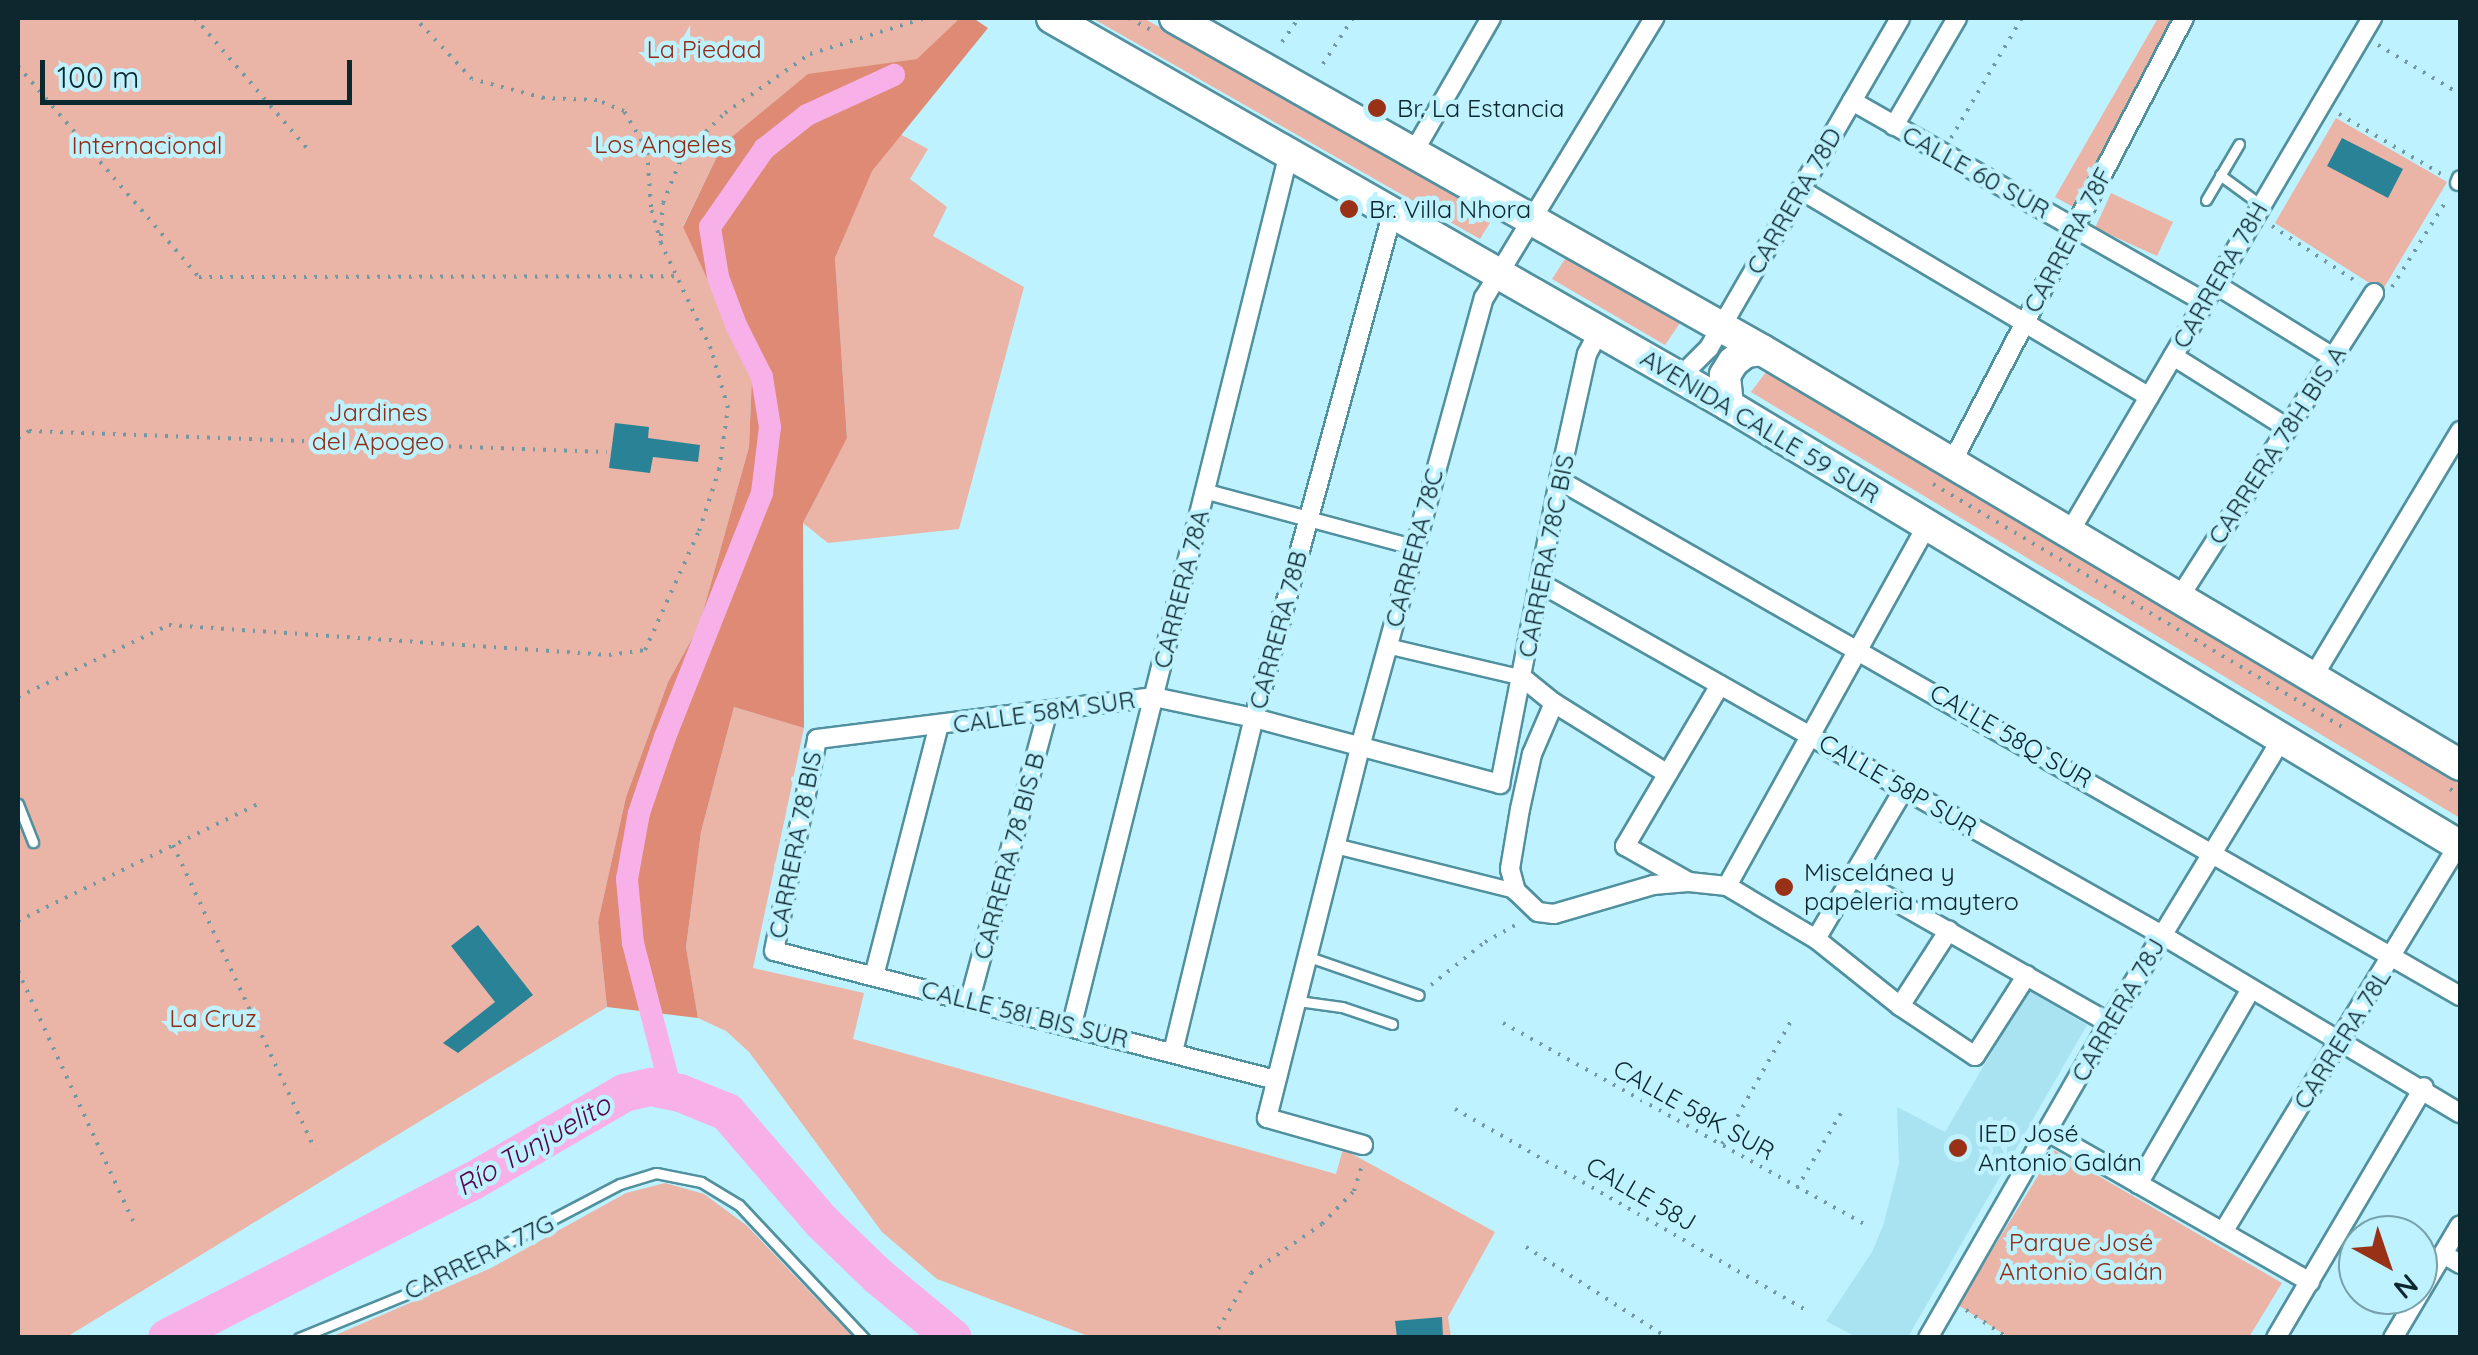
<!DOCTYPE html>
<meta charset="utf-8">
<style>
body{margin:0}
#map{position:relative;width:2478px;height:1355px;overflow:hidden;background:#bff2ff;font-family:Quicksand,sans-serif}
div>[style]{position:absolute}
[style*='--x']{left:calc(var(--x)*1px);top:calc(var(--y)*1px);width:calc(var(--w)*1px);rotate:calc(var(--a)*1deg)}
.built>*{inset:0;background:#a9e3f1}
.green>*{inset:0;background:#eab4a6}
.forest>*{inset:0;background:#de8a75}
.canal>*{height:22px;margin:-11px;padding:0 11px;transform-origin:11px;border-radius:11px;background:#f7b1e8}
.river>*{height:38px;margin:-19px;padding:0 19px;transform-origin:19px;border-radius:19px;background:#f7b1e8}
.building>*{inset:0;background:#298295}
.path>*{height:4px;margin-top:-2px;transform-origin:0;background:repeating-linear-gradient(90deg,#7199a3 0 2.5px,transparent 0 10.5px)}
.roads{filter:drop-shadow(2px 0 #51909f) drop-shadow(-2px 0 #51909f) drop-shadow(0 2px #51909f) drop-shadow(0 -2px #51909f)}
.service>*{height:9px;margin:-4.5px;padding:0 4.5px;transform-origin:4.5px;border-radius:4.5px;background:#fff}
.pedestrian>*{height:14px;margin:-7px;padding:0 7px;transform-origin:7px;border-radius:7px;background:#fff}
.minor>*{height:18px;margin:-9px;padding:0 9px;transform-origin:9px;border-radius:9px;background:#fff}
.primary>*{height:30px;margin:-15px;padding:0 15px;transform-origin:15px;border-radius:15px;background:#fff}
.dots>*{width:28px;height:28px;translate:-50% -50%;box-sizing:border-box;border:5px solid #bff2ff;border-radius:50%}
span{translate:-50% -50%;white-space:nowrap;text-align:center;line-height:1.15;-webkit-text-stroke:9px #bff2ff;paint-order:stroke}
.park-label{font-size:25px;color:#8f2d15}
.poi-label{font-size:25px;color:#0c272d}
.left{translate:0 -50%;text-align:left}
.street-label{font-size:25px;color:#0c272d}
.water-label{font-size:28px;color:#57024d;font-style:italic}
.frame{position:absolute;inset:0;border:20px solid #0c272d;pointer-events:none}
.north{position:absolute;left:2338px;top:1215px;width:100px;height:100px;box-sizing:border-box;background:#bff2ff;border:2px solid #77a1ab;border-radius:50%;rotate:140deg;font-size:28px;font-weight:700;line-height:40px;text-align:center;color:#0c272d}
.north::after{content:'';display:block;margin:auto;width:35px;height:45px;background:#993117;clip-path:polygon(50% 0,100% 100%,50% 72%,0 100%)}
.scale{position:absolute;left:40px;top:60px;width:312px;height:45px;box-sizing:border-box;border:5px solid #0c272d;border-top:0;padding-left:12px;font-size:30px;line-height:35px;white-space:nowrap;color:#0c272d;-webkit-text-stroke:8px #bff2ff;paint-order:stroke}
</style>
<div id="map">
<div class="built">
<div style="clip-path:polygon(2028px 990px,2087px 1025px,1908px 1337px,1856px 1337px,1826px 1321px,1872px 1252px,1883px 1226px,1899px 1164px,1897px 1107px,1945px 1132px)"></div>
</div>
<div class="green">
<div style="clip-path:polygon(18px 18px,960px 18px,918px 59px,808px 75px,723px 144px,683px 226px,752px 375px,749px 447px,699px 626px,668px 682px,626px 797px,598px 922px,607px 1007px,65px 1338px,18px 1337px)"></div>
<div style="clip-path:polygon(1092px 18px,1143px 18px,1496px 213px,1480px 239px)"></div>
<div style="clip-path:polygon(2158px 18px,2175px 18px,2075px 208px,2055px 197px)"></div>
<div style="clip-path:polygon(2336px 118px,2447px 182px,2382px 291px,2275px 223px)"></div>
<div style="clip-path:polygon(900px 134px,928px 149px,910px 179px,947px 207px,933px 236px,1024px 287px,959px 529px,828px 543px,803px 523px,847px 437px,835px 258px,871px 171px)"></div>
<div style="clip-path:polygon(2111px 193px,2173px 222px,2157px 256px,2095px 228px)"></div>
<div style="clip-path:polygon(1567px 256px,1680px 323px,1665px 345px,1552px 279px)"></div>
<div style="clip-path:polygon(1766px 372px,2460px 783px,2460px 818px,1751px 392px)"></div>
<div style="clip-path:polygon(734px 707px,804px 728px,753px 968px,864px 993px,853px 1039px,1336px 1174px,1343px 1149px,1495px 1232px,1448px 1317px,1451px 1337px,1091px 1337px,937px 1279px,882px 1232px,749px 1052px,726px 1031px,698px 1018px,686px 947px,701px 832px)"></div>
<div style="clip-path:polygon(2054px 1150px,2282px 1283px,2249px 1337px,2008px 1337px,1958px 1305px)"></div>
<div style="clip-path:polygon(665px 1183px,704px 1194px,746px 1225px,853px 1337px,331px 1337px,491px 1268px,626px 1193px)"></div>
</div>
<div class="forest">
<div style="clip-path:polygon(960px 18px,973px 18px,988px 28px,872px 171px,835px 258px,847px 438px,803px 523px,804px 728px,734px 707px,701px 832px,686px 947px,698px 1018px,607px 1007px,598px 922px,626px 797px,668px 682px,699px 626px,749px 447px,752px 375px,683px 227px,723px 144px,808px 74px,917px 59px)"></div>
</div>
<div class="canal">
<div style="--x:671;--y:1090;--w:152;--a:-104.5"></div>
<div style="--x:633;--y:943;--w:64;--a:-95.4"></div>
<div style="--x:627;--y:879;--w:67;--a:-79.7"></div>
<div style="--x:639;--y:813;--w:80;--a:-71.1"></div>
<div style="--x:665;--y:737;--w:263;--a:-68.3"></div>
<div style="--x:762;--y:493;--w:66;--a:-83.1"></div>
<div style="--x:770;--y:427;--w:51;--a:-99.1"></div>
<div style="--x:762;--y:377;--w:58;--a:-116.6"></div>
<div style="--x:736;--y:325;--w:51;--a:-110.6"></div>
<div style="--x:718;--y:277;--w:51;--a:-99.1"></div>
<div style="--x:710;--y:227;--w:95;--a:-55.3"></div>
<div style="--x:764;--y:149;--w:55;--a:-38.3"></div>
<div style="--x:807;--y:115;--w:96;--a:-24.7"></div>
</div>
<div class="river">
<div style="--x:167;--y:1338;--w:344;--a:-27.2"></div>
<div style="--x:473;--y:1181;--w:175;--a:-30.2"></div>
<div style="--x:624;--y:1093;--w:28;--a:-13"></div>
<div style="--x:651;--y:1087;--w:30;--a:12"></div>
<div style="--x:680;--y:1093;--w:51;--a:22"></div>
<div style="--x:727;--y:1112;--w:145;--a:49.2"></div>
<div style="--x:822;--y:1222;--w:78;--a:44"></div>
<div style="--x:878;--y:1276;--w:97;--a:39.6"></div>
</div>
<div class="building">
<div style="clip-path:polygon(2342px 138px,2403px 169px,2388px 198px,2327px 166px)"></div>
<div style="clip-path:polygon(615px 423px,649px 427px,648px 438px,700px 445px,698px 462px,653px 457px,650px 473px,609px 468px)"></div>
<div style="clip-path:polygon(478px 925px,533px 995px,458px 1053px,443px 1043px,495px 1002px,451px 946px)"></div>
<div style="clip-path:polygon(1442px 1317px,1443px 1338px,1397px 1338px,1395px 1321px)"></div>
</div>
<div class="path">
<div style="--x:195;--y:18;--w:178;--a:49.3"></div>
<div style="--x:1129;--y:18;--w:25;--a:29"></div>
<div style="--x:1282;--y:42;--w:29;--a:-55"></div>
<div style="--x:2378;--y:45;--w:96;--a:30.9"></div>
<div style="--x:1323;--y:64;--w:55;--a:-56.9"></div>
<div style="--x:18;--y:66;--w:278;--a:49.4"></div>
<div style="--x:199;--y:277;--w:477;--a:-0.1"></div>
<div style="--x:2339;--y:114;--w:121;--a:30.4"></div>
<div style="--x:1951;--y:138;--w:139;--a:-59.4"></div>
<div style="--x:2272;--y:226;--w:105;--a:33.4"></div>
<div style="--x:661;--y:236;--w:33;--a:-87"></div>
<div style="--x:663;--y:203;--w:53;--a:-67.8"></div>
<div style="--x:683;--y:154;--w:59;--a:-44.3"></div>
<div style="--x:725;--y:113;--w:103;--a:-34.8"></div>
<div style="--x:810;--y:54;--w:121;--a:-17.4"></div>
<div style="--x:2392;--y:287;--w:105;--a:-57.8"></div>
<div style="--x:18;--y:438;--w:13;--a:-32"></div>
<div style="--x:29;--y:431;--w:578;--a:2.08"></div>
<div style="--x:1933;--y:484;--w:476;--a:30.7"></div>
<div style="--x:18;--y:697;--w:167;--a:-25.5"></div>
<div style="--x:169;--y:625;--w:441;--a:3.9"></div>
<div style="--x:609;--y:655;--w:36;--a:-8"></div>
<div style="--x:645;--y:650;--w:131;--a:-65.6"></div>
<div style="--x:699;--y:531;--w:64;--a:-71.8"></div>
<div style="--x:719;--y:470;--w:63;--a:-81.7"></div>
<div style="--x:728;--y:408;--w:61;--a:-106.1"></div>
<div style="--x:711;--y:349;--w:117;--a:-115.3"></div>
<div style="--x:661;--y:243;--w:37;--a:-106"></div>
<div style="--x:651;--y:207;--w:57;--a:-94"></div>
<div style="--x:647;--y:150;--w:45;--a:-120.5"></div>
<div style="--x:624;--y:111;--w:29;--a:-158"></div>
<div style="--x:597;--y:100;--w:53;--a:-177.8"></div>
<div style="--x:544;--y:98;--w:74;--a:-165.2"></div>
<div style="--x:472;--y:79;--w:83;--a:-133.1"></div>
<div style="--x:2450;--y:789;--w:12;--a:31"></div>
<div style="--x:173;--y:845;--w:336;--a:65"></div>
<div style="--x:18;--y:921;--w:271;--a:-26"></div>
<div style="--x:18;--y:971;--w:275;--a:65.3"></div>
<div style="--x:1431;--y:985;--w:69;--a:-38.5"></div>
<div style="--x:1485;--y:942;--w:41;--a:-29.1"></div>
<div style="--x:1503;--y:1023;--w:419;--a:29.1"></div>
<div style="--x:1455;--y:1109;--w:407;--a:29.8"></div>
<div style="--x:1722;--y:1144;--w:141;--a:-60.7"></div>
<div style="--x:1797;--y:1188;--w:93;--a:-59.6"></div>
<div style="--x:1526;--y:1247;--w:169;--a:32.7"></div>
<div style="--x:1966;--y:1310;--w:50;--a:33.7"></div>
<div style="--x:1213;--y:1338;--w:75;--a:-59.7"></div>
<div style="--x:1251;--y:1273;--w:86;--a:-34.6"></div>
<div style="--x:1322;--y:1224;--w:46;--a:-45.9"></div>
<div style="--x:1354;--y:1191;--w:28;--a:-73"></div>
</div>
<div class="roads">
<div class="service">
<div style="--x:2220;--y:175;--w:51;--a:36.2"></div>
<div style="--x:2206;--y:200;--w:65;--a:-59.5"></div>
<div style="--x:18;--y:804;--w:41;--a:68.5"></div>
<div style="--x:1309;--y:957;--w:116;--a:19.1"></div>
<div style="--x:1298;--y:1001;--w:44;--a:7.8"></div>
<div style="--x:1342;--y:1007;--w:53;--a:18.8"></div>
<div style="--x:299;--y:1338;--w:130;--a:-22.2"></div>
<div style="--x:419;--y:1289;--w:227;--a:-27.6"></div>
<div style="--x:620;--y:1184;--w:38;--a:-17"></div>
<div style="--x:656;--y:1173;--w:46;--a:11.3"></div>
<div style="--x:701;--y:1182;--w:44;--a:31.2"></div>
<div style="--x:739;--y:1205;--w:183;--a:46.8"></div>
</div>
<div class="pedestrian">
<div style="--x:2458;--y:183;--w:5;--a:-68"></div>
<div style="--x:1204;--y:491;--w:216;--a:15"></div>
<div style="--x:1387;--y:646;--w:140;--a:13.2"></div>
<div style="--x:1335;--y:846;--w:187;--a:14"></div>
</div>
<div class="minor">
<div style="--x:1852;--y:101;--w:406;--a:29.7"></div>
<div style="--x:1894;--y:126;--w:125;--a:-59.7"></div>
<div style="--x:1413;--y:153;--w:156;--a:-60"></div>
<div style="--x:1801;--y:190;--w:405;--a:30.7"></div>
<div style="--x:2215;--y:284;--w:139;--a:31.7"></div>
<div style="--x:2173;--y:356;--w:136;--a:32.1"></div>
<div style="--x:1680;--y:377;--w:41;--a:-45"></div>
<div style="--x:1709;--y:348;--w:381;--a:-59.9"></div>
<div style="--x:1952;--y:462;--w:501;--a:-62.41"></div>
<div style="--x:1559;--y:480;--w:1038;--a:29.8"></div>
<div style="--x:2069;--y:533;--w:598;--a:-59.53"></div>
<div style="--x:1540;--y:583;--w:715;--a:29.51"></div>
<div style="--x:2162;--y:935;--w:347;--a:30.9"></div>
<div style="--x:2179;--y:598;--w:362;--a:-57.4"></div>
<div style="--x:2313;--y:677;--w:287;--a:-59.1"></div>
<div style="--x:1523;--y:678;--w:40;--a:39"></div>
<div style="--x:1554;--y:703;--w:132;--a:32"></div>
<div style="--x:1720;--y:685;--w:187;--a:120.5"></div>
<div style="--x:1625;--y:846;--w:73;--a:29.4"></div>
<div style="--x:1689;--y:882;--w:38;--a:6"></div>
<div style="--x:1727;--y:886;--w:104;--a:30.8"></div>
<div style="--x:1816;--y:939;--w:107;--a:38.6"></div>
<div style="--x:1900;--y:1006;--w:90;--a:33.7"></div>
<div style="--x:1975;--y:1056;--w:96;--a:-57.3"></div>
<div style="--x:1554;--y:703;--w:56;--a:113.3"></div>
<div style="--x:1532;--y:754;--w:56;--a:102.3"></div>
<div style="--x:1520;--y:809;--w:61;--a:99.5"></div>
<div style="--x:1510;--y:869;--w:23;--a:75"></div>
<div style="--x:1516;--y:891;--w:30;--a:44"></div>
<div style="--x:1538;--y:912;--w:16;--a:7"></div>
<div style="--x:1554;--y:914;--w:103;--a:-16.3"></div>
<div style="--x:1653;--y:885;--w:35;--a:-5"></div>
<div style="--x:1853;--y:877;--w:295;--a:29.7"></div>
<div style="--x:1727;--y:886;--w:413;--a:-61"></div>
<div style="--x:1816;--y:939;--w:174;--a:-59.6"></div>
<div style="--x:874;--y:976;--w:259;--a:-75.5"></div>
<div style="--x:970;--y:999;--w:296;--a:-74.9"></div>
<div style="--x:1900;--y:1006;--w:90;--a:-57.2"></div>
<div style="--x:1072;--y:1024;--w:898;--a:-76.01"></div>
<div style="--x:1173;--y:1052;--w:344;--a:-76.4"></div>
<div style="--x:1254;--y:718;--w:526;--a:-74.67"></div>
<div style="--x:1276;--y:1080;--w:518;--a:-165.59"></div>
<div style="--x:774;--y:951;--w:216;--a:-78.5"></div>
<div style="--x:817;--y:739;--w:340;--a:-7.1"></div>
<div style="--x:1154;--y:697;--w:102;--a:11.9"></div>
<div style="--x:1254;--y:718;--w:255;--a:15"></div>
<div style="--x:1500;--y:784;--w:310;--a:-79"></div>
<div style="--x:1559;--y:480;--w:129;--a:-77.5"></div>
<div style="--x:1587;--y:354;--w:26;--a:-62"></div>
<div style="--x:2048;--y:1132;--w:302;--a:29.8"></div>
<div style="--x:1363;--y:1145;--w:100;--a:-164.3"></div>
<div style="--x:1267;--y:1118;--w:382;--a:-75.9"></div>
<div style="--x:1360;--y:747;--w:466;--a:-74.6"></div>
<div style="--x:1484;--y:298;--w:328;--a:-58.7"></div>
<div style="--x:2138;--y:1184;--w:225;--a:-59.9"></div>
<div style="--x:2223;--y:1232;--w:453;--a:-58.7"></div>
<div style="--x:2443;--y:1254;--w:20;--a:30"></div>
<div style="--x:1928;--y:1338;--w:363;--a:-60.1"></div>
<div style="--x:2109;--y:1023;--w:333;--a:-58.7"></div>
<div style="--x:2276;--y:1338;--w:291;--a:-59.5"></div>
<div style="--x:2393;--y:1338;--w:131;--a:-59.3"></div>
</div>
<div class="primary">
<div style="--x:1052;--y:18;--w:779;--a:29.79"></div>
<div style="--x:1728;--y:405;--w:855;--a:31.07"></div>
<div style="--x:1175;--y:18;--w:674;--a:29.49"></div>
<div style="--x:1762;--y:350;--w:812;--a:30.73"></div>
<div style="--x:1728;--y:405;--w:30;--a:-96"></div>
<div style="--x:1725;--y:375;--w:15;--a:-58"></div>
<div style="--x:1733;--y:362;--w:16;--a:-38"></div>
<div style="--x:1746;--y:352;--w:16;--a:-7"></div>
</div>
</div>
<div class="dots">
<div style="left:1377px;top:108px;background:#993117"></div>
<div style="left:1349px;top:209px;background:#993117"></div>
<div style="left:1784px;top:887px;background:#993117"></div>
<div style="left:1958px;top:1148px;background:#993117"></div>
</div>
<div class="park-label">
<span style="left:704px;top:49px">La Piedad</span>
<span style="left:663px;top:144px">Los Angeles</span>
<span style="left:147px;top:145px">Internacional</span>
<span style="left:378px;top:427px">Jardines<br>del Apogeo</span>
<span style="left:213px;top:1018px">La Cruz</span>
<span style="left:2081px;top:1257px">Parque José<br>Antonio Galán</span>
</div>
<div class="poi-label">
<span class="left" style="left:1397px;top:108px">Br. La Estancia</span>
<span class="left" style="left:1369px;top:209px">Br. Villa Nhora</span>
<span class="left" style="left:1804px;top:887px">Miscelánea y<br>papeleria maytero</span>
<span class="left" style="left:1978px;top:1148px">IED José<br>Antonio Galán</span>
</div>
<div class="street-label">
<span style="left:1976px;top:172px;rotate:29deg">CALLE 60 SUR</span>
<span style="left:1794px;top:201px;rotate:-60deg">CARRERA 78D</span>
<span style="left:2068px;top:240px;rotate:-62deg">CARRERA 78F</span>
<span style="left:2220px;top:275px;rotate:-60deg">CARRERA 78H</span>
<span style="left:1760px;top:426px;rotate:31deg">AVENIDA CALLE 59 SUR</span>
<span style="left:2277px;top:445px;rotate:-57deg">CARRERA 78H BIS A</span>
<span style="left:1414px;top:548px;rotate:-75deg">CARRERA 78C</span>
<span style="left:1546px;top:556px;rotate:-79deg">CARRERA 78C BIS</span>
<span style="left:1181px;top:589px;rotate:-76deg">CARRERA 78A</span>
<span style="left:1278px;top:630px;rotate:-75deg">CARRERA 78B</span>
<span style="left:1044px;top:712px;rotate:-8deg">CALLE 58M SUR</span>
<span style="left:2011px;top:736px;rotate:30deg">CALLE 58Q SUR</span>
<span style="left:1898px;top:785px;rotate:30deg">CALLE 58P SUR</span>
<span style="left:795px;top:845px;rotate:-79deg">CARRERA 78 BIS</span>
<span style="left:1009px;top:856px;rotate:-75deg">CARRERA 78 BIS B</span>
<span style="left:2118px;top:1010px;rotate:-60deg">CARRERA 78J</span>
<span style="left:1025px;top:1014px;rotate:14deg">CALLE 58I BIS SUR</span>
<span style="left:2342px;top:1039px;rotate:-58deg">CARRERA 78L</span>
<span style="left:1694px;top:1110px;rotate:29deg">CALLE 58K SUR</span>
<span style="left:1641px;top:1194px;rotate:30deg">CALLE 58J</span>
<span style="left:479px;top:1257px;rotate:-26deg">CARRERA 77G</span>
</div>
<div class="water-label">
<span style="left:533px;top:1145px;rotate:-30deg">Río Tunjuelito</span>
</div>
<div class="frame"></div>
<div class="north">N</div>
<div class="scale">100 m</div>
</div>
